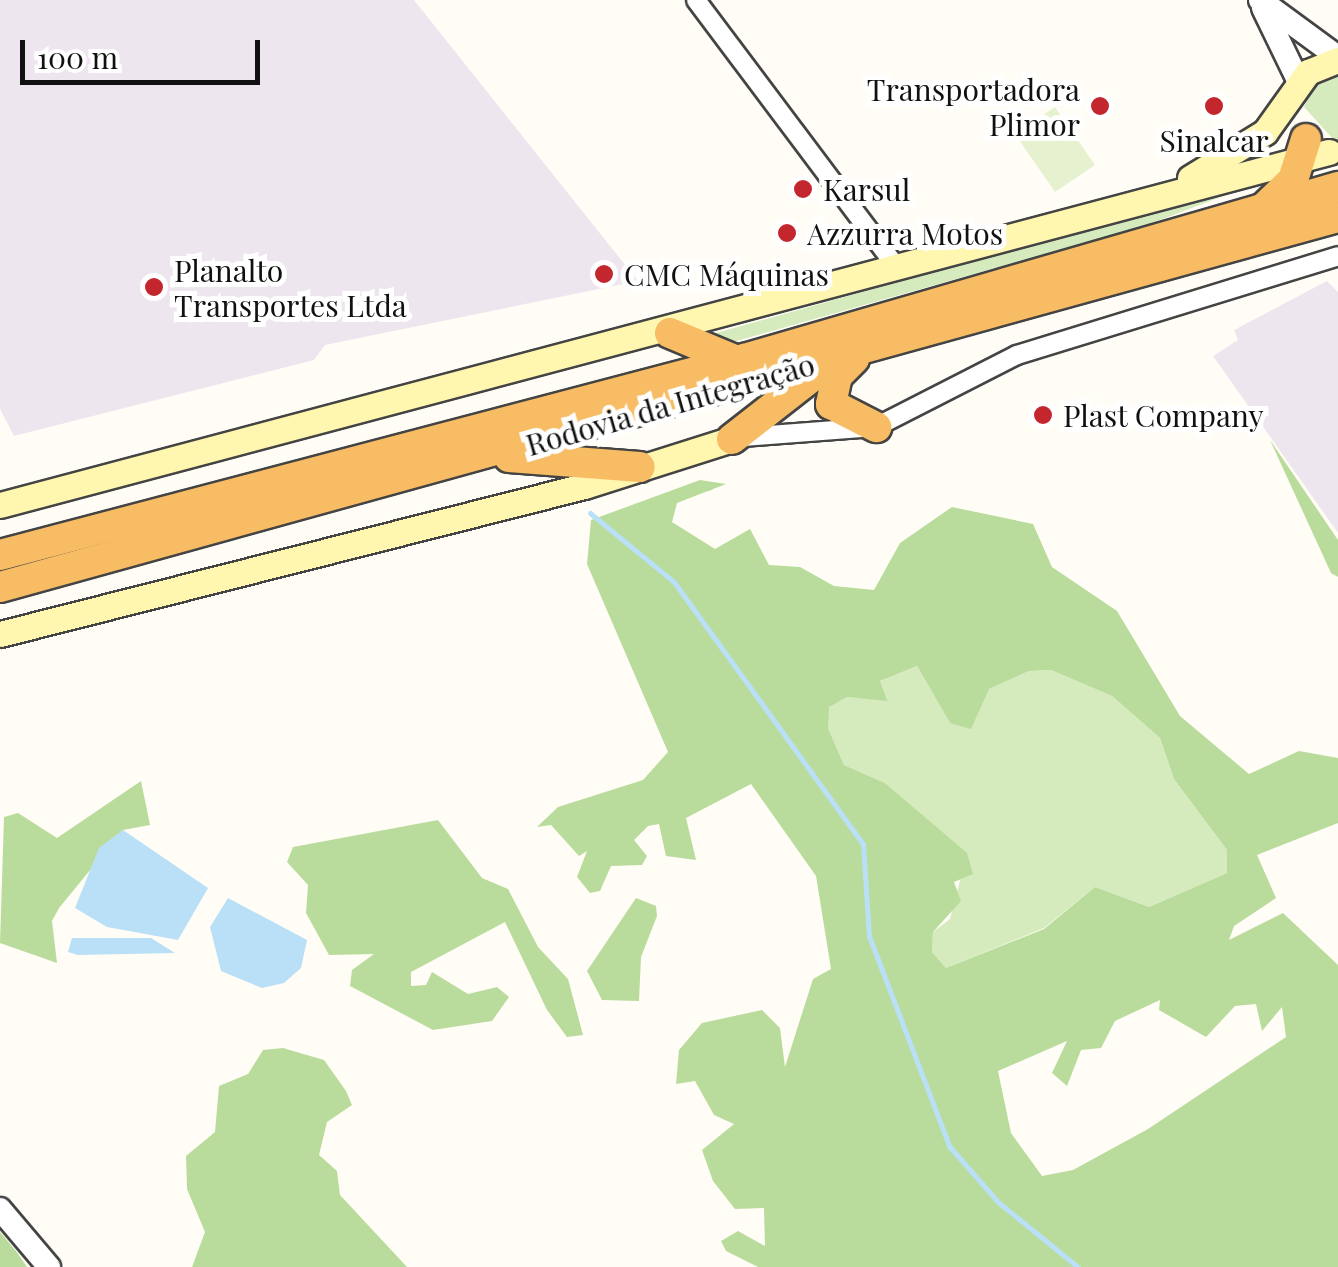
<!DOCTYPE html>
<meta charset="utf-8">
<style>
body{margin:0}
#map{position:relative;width:1338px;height:1267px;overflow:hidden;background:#fffdf5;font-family:"Playfair Display",serif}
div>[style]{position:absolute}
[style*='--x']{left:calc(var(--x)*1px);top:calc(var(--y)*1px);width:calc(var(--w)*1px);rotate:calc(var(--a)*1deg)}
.industrial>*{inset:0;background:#eee6ef}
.green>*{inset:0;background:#d5ebbd}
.forest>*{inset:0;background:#b9dc9c}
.pitch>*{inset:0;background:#e6f2cf}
.water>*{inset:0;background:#b9e0f7}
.stream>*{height:5px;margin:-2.5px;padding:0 2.5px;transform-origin:2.5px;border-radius:2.5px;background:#b9e0f7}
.roads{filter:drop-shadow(2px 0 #444) drop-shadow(-2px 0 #444) drop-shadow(0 2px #444) drop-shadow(0 -2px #444)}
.minor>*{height:18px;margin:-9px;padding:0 9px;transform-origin:9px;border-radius:9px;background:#fff}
.tertiary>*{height:22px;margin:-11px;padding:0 11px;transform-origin:11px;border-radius:11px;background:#fff}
.secondary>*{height:25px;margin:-12.5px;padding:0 12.5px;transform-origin:12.5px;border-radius:12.5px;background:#fff6b0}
.trunk>*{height:30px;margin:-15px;padding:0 15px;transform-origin:15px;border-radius:15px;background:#f7bc64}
.dots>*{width:28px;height:28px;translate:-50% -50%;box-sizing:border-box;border:5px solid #fff;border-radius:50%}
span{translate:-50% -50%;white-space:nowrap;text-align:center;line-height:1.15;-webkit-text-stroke:10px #fff;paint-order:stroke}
.poi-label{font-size:30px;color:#111}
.right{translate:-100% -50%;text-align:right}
.left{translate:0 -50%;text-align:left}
.street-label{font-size:30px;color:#111}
.scale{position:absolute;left:20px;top:40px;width:240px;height:45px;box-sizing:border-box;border:5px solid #111;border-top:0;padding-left:12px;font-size:30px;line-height:35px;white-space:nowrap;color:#111;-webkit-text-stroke:8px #fff;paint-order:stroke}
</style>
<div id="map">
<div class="industrial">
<div style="clip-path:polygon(0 0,414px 0,638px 281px,325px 345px,314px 360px,14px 436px,0 409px)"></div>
<div style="clip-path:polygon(1327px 281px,1338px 292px,1338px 533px,1213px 356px,1238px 340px,1234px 330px)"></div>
</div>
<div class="green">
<div style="clip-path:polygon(1338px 70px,1338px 139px,1333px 139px,1304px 107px,1316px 79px)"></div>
<div style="clip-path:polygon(1276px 176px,1147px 225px,726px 344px,702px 337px)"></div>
<div style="clip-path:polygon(917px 666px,950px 723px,989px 689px,1029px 671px,1051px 670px,1112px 696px,1160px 738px,1174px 779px,1227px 850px,1227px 873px,1149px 907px,1095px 887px,1044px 928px,946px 968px,932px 952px,933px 932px,950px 919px,967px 854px,885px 783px,844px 765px,828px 728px,828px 707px,847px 697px,888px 700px,880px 681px)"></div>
</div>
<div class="forest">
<div style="clip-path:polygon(1270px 440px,1338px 540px,1338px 577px,1331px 573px)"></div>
<div style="clip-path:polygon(evenodd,700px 480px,726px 484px,677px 503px,672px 522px,715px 549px,750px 529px,769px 565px,800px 567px,834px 586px,874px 590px,900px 543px,952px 507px,1033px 524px,1052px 567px,1117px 611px,1180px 716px,1249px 774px,1299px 751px,1338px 758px,1338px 823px,1257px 855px,1276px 898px,1234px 926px,1229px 940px,1283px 913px,1338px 965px,1338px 1267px,758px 1267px,726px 1251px,721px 1241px,738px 1231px,765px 1246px,764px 1208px,735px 1209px,713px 1181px,702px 1150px,734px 1124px,714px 1115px,695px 1081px,676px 1084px,679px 1050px,702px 1023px,762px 1010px,780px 1028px,785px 1067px,813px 979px,831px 969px,816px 876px,751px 784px,686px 818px,696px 860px,666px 856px,659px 824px,648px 826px,634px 840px,647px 856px,642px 865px,611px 866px,600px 891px,590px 893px,577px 877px,587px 851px,579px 856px,551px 825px,537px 827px,558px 807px,643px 780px,668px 752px,587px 564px,591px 520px,700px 480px,917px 666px,950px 723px,971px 729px,989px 689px,1029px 671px,1051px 670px,1112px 696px,1160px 738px,1174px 779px,1227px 850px,1227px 873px,1149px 907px,1095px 887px,1044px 929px,946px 968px,932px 952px,933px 932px,961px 901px,954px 882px,973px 874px,967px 853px,885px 783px,844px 765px,828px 728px,829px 707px,847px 697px,888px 701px,880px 681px,917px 666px,700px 480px,1160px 1000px,1159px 1010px,1206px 1037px,1235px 1006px,1256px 1004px,1262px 1031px,1282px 1007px,1286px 1037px,1148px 1129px,1073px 1170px,1042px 1176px,1011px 1133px,998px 1071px,1067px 1041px,1052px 1073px,1067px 1086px,1081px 1050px,1101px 1048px,1115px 1021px,1160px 1000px)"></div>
<div style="clip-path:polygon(141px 781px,150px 825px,123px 830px,59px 908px,52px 921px,57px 963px,0 943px,4px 817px,18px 813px,57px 838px)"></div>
<div style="clip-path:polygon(438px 820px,482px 878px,508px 889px,538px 947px,568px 979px,583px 1035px,567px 1037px,547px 1010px,505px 922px,411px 972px,411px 986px,426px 985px,432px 972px,468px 994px,497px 987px,509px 997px,492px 1021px,433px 1030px,350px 986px,352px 970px,374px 954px,329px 955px,306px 913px,308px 885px,287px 862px,293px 847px)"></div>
<div style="clip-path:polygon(636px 898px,656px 906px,657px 916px,641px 957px,639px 1001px,602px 1000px,587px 971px)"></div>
<div style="clip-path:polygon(283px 1048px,324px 1060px,346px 1091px,352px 1105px,327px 1122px,319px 1155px,337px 1171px,340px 1195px,407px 1267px,192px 1267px,205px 1232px,187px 1189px,186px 1156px,215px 1132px,219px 1086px,248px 1074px,263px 1050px)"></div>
<div style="clip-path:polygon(0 1232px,16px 1251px,27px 1267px,0 1267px)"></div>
</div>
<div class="pitch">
<div style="clip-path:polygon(1055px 107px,1095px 165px,1055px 192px,1015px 134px)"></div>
</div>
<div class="water">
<div style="clip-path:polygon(123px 830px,208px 888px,178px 940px,107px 927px,75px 908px,99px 848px)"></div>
<div style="clip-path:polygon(228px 898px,307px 940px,301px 968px,284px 983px,262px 988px,221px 971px,210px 927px)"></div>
<div style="clip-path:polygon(72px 938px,151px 938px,175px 953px,78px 955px,68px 952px)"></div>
</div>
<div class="stream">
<div style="--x:590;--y:513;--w:109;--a:39.4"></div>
<div style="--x:674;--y:582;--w:323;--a:54.2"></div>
<div style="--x:863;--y:844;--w:92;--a:86.3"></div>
<div style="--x:869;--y:936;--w:225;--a:69.1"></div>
<div style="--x:949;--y:1146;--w:74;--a:48.8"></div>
<div style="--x:998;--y:1202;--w:103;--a:39.1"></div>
</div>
<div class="roads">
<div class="minor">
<div style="--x:696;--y:0;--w:336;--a:53.1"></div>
<div style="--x:742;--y:437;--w:134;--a:-4.3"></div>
<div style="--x:876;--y:427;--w:158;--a:-27.1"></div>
<div style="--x:1017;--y:355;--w:336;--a:-17.1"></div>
</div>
<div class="tertiary">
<div style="--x:1260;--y:0;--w:97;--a:36.2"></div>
<div style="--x:1263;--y:8;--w:82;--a:64.1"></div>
<div style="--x:0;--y:1209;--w:76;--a:49.8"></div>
</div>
<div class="secondary">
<div style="--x:1190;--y:178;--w:88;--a:-31.5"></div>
<div style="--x:1265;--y:132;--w:74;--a:-54.4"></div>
<div style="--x:1308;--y:72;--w:32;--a:-22"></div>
<div style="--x:0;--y:505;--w:1375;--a:-14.88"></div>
<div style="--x:0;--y:634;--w:602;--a:-14.22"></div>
<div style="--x:584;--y:486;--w:155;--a:-17.6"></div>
</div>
<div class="trunk">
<div style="--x:1265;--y:207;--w:39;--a:-44"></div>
<div style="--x:1293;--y:180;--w:43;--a:-72.4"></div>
<div style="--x:670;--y:333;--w:73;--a:22.7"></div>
<div style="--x:854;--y:359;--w:24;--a:135"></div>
<div style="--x:837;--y:376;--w:29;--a:102"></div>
<div style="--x:831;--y:404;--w:51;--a:27.1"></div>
<div style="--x:732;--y:439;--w:117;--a:-38"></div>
<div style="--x:509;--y:457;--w:131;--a:4.4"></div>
<div style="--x:0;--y:555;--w:762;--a:-14.75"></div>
<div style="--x:737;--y:361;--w:626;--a:-16.15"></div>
<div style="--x:0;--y:587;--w:1388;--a:-15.46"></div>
</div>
</div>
<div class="dots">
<div style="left:1100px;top:106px;background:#c4262e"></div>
<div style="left:1214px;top:106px;background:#c4262e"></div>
<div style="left:803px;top:189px;background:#c4262e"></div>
<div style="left:787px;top:233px;background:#c4262e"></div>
<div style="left:604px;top:274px;background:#c4262e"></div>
<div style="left:154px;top:287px;background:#c4262e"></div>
<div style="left:1043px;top:415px;background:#c4262e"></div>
</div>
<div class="poi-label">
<span class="right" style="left:1080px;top:106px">Transportadora<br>Plimor</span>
<span style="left:1214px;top:140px">Sinalcar</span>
<span class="left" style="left:823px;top:189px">Karsul</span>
<span class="left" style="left:807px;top:233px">Azzurra Motos</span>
<span class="left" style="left:174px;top:287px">Planalto<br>Transportes Ltda</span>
<span class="left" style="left:624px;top:274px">CMC Máquinas</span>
<span class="left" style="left:1063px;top:415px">Plast Company</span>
</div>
<div class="street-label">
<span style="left:670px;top:404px;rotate:-16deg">Rodovia da Integração</span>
</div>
<div class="scale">100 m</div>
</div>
